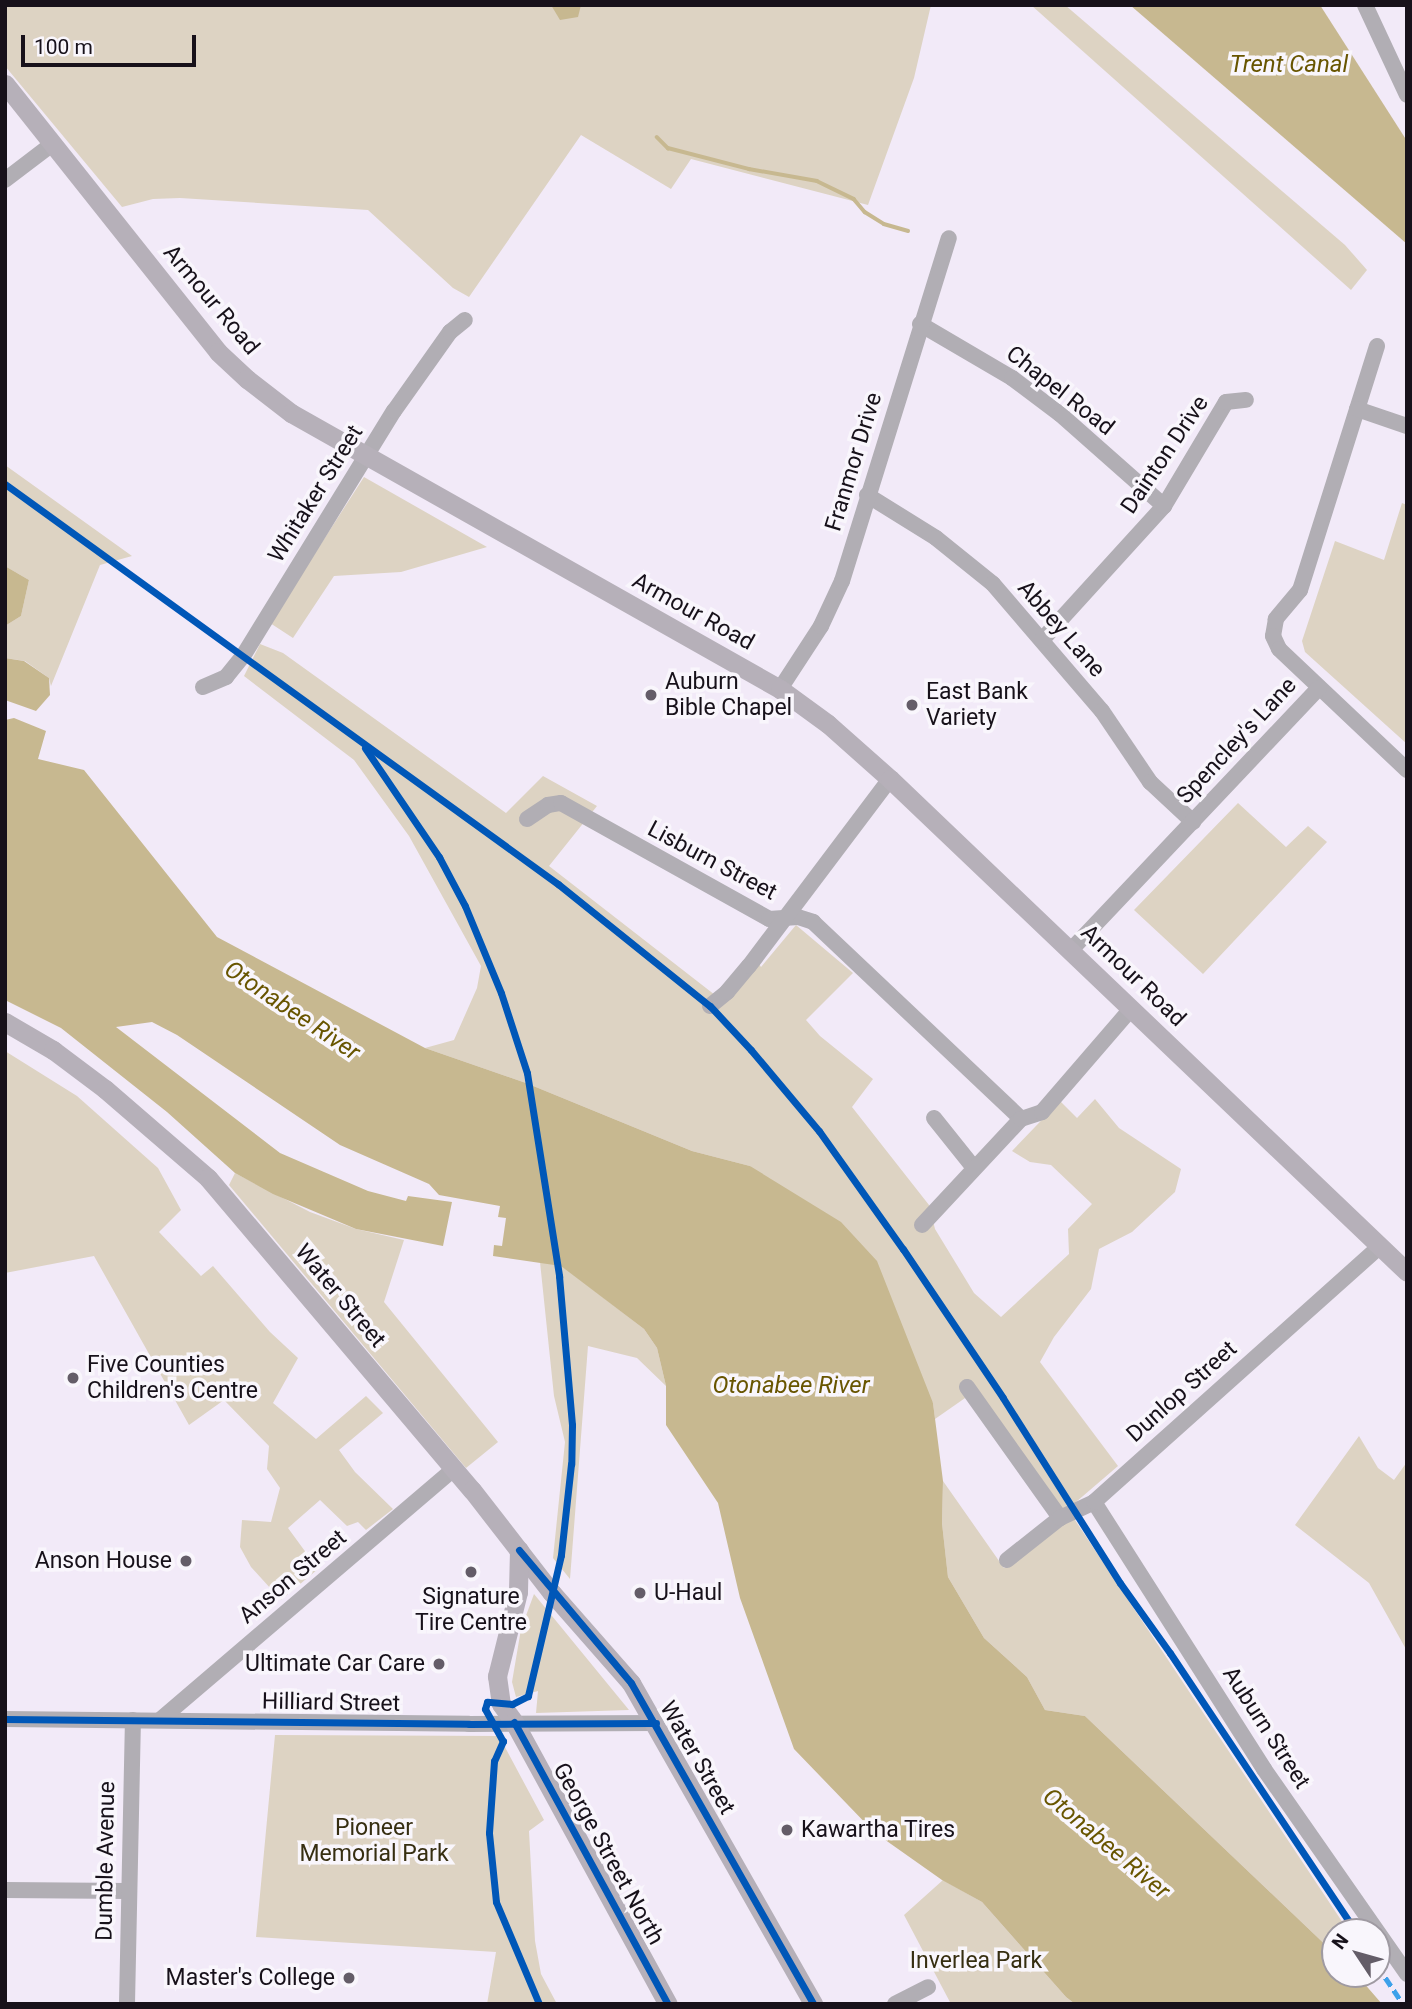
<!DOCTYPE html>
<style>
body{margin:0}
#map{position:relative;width:1412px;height:2009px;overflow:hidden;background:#f2eaf8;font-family:Roboto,sans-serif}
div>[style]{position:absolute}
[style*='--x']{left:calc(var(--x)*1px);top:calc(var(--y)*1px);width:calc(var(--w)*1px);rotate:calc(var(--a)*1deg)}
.green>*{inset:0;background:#ddd3c3}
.water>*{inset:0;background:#c7b890}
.stream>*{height:3.5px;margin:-1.75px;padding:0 1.75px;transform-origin:1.75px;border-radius:1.75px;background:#c7b890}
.minor>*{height:16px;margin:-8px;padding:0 8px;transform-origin:8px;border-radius:8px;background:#b1aeb4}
.major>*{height:19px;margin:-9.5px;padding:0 9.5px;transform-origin:9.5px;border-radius:9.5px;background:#b6b0b9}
.quiet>*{height:5px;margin-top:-2.5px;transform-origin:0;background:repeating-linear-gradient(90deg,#3da1ea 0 10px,transparent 0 15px)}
.cycleway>*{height:7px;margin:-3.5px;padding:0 3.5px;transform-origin:3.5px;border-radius:3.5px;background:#0057b8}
.dots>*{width:19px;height:19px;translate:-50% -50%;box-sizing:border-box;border:4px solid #f9f6fc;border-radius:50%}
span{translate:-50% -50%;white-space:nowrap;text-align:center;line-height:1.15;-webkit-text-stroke:7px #f9f6fc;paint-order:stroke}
.street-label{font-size:23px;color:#17111a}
.poi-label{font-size:23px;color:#17111a}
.left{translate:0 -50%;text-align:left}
.right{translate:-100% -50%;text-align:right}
.park-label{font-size:23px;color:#362e11}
.water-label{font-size:24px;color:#685500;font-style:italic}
.frame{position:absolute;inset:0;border:7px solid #17111a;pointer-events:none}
.north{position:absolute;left:1321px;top:1918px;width:70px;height:70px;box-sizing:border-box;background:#f9f6fc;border:2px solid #9f9aa2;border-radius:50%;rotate:306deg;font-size:19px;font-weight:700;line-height:28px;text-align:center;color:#17111a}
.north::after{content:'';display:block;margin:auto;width:24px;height:32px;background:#645d68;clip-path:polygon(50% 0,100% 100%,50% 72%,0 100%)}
.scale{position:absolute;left:21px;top:35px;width:175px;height:32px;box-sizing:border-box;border:4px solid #17111a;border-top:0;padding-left:9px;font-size:21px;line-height:24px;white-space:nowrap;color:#17111a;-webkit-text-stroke:5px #f9f6fc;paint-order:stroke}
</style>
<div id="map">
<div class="green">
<div style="clip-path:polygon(5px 5px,931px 5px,914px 78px,868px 205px,691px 159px,671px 189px,581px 135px,469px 297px,453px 288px,368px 210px,180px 198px,153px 199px,122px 207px,5px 66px)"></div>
<div style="clip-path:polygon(1031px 5px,1065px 5px,1345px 245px,1367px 270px,1351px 290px)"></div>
<div style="clip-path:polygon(5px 465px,132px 556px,100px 565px,51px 686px,49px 678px,25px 661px,5px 658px,5px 626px,21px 616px,29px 580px,5px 566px)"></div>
<div style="clip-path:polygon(364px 477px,487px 547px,401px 572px,334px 576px,293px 638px,270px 623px)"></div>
<div style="clip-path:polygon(1402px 503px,1407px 505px,1407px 744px,1305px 652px,1302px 641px,1335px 541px,1384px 560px)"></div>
<div style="clip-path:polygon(260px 644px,283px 653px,506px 813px,543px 776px,597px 806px,549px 866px,724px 1002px,757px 961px,761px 967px,796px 925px,853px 973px,806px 1020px,820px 1036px,873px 1079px,852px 1107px,929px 1205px,935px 1229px,974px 1293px,1001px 1317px,1069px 1254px,1068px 1229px,1092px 1204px,1051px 1165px,1030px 1162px,1012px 1151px,1060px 1101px,1077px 1118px,1095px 1099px,1119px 1128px,1181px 1169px,1175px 1192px,1132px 1232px,1099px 1249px,1091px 1289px,1054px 1337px,1040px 1362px,1118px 1466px,1076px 1502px,1061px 1510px,968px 1396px,935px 1419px,933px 1403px,750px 1166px,692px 1151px,526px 1083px,425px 1048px,454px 1040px,477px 988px,481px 966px,409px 836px,354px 760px,244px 676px)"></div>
<div style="clip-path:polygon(1238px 803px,1286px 847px,1308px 826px,1327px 842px,1203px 974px,1134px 910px)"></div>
<div style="clip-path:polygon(5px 1051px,77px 1096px,158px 1168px,181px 1210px,159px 1232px,201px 1276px,213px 1266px,270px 1332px,298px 1358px,273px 1403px,316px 1439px,366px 1396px,383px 1413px,339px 1450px,355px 1472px,393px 1509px,366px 1530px,358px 1522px,347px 1526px,320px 1500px,288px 1528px,318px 1569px,281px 1600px,251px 1567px,240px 1547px,242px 1520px,271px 1522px,280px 1488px,267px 1469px,269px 1446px,224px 1400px,189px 1425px,94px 1256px,5px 1273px)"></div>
<div style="clip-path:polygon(235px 1173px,310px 1212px,356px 1229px,404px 1240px,384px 1302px,498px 1442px,466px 1468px,229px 1185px)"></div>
<div style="clip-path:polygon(540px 1262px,561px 1265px,644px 1329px,657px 1348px,666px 1386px,637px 1358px,588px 1346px,570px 1579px,553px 1558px,565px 1442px,554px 1396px)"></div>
<div style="clip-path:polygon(1359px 1436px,1378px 1468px,1394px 1480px,1407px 1462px,1407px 1651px,1369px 1583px,1295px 1525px)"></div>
<div style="clip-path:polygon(943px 1481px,1004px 1568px,1059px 1522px,1073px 1517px,1349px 1932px,1335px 1932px,1335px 1954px,1085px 1716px,1045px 1710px,1027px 1677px,984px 1638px,948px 1577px,942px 1523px)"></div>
<div style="clip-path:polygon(534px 1594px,629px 1710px,536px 1713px,538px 1691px,516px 1697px,512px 1682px,521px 1629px)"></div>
<div style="clip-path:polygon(275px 1735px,499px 1736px,544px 1820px,529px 1831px,535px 1941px,541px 1974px,557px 2004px,487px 2004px,496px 1952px,256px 1937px)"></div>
<div style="clip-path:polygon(943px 1880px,982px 1902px,1066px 1997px,1075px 2004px,951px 2004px,904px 1915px)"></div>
</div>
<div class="water">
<div style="clip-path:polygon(551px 5px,581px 5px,578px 17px,560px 20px)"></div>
<div style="clip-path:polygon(1130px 5px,1320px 5px,1407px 141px,1407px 244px)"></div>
<div style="clip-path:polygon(5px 566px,29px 580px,21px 616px,5px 626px)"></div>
<div style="clip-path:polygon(5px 658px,24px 661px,49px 678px,50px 695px,36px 711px,5px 700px)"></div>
<div style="clip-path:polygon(14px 718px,46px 731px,38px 759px,84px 770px,217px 937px,425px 1048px,526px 1083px,692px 1151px,750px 1166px,841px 1222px,877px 1261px,933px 1403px,943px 1481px,942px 1523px,948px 1577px,984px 1638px,1027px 1677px,1045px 1710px,1085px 1716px,1335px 1954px,1335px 1974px,1356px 1974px,1382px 2004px,1075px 2004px,1066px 1997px,982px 1902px,942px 1880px,874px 1832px,794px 1749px,740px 1598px,718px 1503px,666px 1425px,666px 1386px,657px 1348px,644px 1329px,561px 1266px,493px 1256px,494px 1245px,502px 1246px,506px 1218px,498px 1217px,500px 1206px,439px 1195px,429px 1184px,340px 1145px,177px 1035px,152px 1022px,116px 1027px,280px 1153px,368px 1191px,406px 1201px,408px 1196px,452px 1202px,443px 1246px,356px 1229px,273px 1194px,235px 1173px,167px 1112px,61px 1028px,5px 1000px,5px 720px)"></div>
</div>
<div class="stream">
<div style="--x:657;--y:137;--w:16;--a:45"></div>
<div style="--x:668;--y:148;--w:84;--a:14.5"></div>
<div style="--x:749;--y:169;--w:69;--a:10"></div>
<div style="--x:817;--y:181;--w:41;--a:25.9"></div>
<div style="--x:854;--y:199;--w:17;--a:50"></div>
<div style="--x:865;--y:212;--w:22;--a:32"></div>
<div style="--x:884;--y:224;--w:25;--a:16"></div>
</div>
<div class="minor">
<div style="--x:1365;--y:5;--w:99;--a:65"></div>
<div style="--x:5;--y:180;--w:58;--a:-37.3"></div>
<div style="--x:920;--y:324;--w:107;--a:30.4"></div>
<div style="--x:1012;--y:378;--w:60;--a:36.9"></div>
<div style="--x:1060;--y:414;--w:139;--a:41.5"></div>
<div style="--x:1377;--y:346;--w:256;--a:107.5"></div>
<div style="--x:1300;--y:590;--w:38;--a:130"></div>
<div style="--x:1276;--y:619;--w:17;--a:100"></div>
<div style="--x:1273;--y:636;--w:14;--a:65"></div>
<div style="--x:1279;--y:649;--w:176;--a:43.4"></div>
<div style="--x:1357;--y:409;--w:53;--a:18.8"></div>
<div style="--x:867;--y:495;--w:81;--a:31.9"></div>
<div style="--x:936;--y:538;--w:73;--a:38.9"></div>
<div style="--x:993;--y:584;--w:167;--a:49.4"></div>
<div style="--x:1102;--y:711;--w:86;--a:55.9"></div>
<div style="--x:1150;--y:782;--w:59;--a:42.9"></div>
<div style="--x:1042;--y:640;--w:181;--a:-47.7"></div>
<div style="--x:1164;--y:506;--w:121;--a:-59.2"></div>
<div style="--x:1226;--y:402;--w:20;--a:-6"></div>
<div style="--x:203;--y:687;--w:25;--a:-23"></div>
<div style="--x:226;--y:677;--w:27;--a:-51"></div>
<div style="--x:243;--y:656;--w:288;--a:-58.4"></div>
<div style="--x:394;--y:411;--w:97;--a:-54.7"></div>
<div style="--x:450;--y:332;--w:19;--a:-39"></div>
<div style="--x:780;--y:689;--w:75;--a:-56.9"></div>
<div style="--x:821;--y:626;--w:50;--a:-65"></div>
<div style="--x:842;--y:581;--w:359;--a:-72.7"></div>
<div style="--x:527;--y:819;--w:25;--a:-34"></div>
<div style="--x:548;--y:805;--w:13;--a:-9"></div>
<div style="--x:561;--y:803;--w:238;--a:29.1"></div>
<div style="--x:769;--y:919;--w:29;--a:-4"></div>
<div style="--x:798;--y:917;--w:16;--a:18"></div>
<div style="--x:813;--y:922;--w:286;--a:43.4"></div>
<div style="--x:1071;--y:950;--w:361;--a:-46.6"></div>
<div style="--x:710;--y:1006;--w:22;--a:-39"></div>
<div style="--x:727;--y:992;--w:34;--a:-50"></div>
<div style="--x:749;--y:966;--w:234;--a:-53"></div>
<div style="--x:934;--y:1118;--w:64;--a:51.3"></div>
<div style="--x:922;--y:1225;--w:145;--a:-47"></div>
<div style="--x:1021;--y:1119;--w:22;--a:-18"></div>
<div style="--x:1042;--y:1112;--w:135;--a:-49.2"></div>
<div style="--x:967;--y:1387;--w:161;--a:54.6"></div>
<div style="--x:1094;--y:1502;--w:317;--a:57.5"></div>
<div style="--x:1264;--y:1769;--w:250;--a:55.1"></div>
<div style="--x:1007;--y:1560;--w:68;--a:-38.4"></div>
<div style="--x:1060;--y:1518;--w:38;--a:-25"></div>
<div style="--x:1094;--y:1502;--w:384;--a:-41.8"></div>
<div style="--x:5;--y:1719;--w:464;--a:0.6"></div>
<div style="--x:469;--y:1724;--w:187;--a:-0.3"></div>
<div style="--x:161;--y:1719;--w:385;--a:-40.5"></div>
<div style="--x:5;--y:1890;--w:122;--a:0.5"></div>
<div style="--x:127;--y:2004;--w:284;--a:-88.8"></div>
<div style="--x:895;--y:2004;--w:37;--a:-27"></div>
</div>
<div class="major">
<div style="--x:5;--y:84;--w:342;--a:51.5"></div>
<div style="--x:218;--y:352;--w:40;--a:43"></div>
<div style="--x:247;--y:379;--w:56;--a:37.7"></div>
<div style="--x:291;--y:413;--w:562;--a:29.44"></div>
<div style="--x:780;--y:689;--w:59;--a:36.1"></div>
<div style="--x:828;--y:724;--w:83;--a:41.6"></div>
<div style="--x:890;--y:779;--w:714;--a:43.64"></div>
<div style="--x:5;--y:1022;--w:56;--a:30.3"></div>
<div style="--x:53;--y:1050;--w:65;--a:36.9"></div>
<div style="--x:105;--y:1089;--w:136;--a:40.8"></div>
<div style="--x:208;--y:1178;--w:409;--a:49.8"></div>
<div style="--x:472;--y:1490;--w:130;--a:52.2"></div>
<div style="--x:552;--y:1593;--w:120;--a:48.7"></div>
<div style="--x:631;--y:1683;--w:369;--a:60.4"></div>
<div style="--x:519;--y:1550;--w:42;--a:91.4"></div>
<div style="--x:518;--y:1592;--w:87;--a:104"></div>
<div style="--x:497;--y:1676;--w:28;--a:82"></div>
<div style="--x:501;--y:1704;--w:22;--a:54"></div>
<div style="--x:514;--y:1722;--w:321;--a:61.4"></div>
</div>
<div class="quiet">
<div style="--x:1377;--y:1965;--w:47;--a:56.3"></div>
</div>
<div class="cycleway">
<div style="--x:5;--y:484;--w:683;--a:35.88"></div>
<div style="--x:558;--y:884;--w:195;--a:38.8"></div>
<div style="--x:710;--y:1006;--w:60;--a:47"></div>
<div style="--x:751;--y:1050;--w:106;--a:50"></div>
<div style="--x:819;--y:1131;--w:145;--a:54.6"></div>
<div style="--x:903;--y:1249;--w:179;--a:56.1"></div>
<div style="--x:1003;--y:1398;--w:219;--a:57.7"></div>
<div style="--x:1120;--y:1583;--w:86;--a:54.5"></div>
<div style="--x:1170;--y:1653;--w:335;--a:56.3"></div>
<div style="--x:365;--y:748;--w:132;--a:55.8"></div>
<div style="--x:439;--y:857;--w:55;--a:62"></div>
<div style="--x:465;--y:906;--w:94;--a:67.5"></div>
<div style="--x:501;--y:993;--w:84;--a:72"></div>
<div style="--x:527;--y:1073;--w:206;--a:81"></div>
<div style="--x:559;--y:1276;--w:150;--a:85"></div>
<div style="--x:572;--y:1425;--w:39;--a:91"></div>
<div style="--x:571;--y:1464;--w:92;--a:96.3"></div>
<div style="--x:561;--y:1555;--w:145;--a:103.2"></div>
<div style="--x:528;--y:1696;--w:18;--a:153"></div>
<div style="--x:512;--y:1704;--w:25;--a:-175"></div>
<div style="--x:487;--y:1702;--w:7;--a:106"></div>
<div style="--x:485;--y:1709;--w:37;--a:61"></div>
<div style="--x:503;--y:1741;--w:22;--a:114"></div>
<div style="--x:494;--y:1761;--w:72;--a:94"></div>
<div style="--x:489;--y:1833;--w:69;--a:84.2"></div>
<div style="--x:496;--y:1902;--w:111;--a:67.1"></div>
<div style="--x:519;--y:1550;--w:174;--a:49.9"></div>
<div style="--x:631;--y:1683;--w:369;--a:60.4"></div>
<div style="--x:5;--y:1719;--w:464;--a:0.6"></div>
<div style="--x:469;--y:1724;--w:187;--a:-0.3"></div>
<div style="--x:514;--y:1722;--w:321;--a:61.4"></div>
</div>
<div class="dots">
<div style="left:651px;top:695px;background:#645d68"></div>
<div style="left:912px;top:705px;background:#645d68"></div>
<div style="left:73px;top:1378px;background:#645d68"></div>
<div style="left:186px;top:1561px;background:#645d68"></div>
<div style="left:471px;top:1572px;background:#645d68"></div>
<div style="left:640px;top:1593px;background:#645d68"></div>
<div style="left:439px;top:1664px;background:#645d68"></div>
<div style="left:787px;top:1830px;background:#645d68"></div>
<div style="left:349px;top:1978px;background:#645d68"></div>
</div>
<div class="street-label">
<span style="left:211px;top:300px;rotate:50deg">Armour Road</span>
<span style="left:1060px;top:391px;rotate:38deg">Chapel Road</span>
<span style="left:1165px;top:455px;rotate:-56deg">Dainton Drive</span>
<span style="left:854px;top:462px;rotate:-73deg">Franmor Drive</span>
<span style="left:316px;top:494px;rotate:-58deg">Whitaker Street</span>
<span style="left:693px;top:612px;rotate:29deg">Armour Road</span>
<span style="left:1061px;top:629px;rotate:49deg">Abbey Lane</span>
<span style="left:1237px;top:741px;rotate:-47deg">Spencley's Lane</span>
<span style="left:712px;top:861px;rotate:28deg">Lisburn Street</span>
<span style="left:1133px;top:976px;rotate:44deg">Armour Road</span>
<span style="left:340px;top:1296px;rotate:50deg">Water Street</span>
<span style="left:1182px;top:1392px;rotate:-42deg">Dunlop Street</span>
<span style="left:293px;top:1577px;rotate:-40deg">Anson Street</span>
<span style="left:331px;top:1703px;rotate:1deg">Hilliard Street</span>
<span style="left:1266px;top:1728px;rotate:57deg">Auburn Street</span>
<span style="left:697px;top:1758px;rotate:60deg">Water Street</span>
<span style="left:608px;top:1854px;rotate:61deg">George Street North</span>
<span style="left:106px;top:1861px;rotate:-89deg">Dumble Avenue</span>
</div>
<div class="poi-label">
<span class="left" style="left:665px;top:695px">Auburn<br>Bible Chapel</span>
<span class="left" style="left:926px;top:705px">East Bank<br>Variety</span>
<span class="left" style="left:87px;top:1378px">Five Counties<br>Children's Centre</span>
<span class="right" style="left:172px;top:1561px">Anson House</span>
<span class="left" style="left:654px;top:1593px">U-Haul</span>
<span style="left:471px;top:1610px">Signature<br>Tire Centre</span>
<span class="right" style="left:425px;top:1664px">Ultimate Car Care</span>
<span class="left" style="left:801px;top:1830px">Kawartha Tires</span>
<span class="right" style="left:335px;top:1978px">Master's College</span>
</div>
<div class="park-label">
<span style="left:374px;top:1841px">Pioneer<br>Memorial Park</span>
<span style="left:976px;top:1961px">Inverlea Park</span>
</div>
<div class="water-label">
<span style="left:1289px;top:65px">Trent Canal</span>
<span style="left:292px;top:1011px;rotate:34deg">Otonabee River</span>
<span style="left:791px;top:1386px">Otonabee River</span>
<span style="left:1106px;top:1844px;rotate:40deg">Otonabee River</span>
</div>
<div class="frame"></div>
<div class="north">N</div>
<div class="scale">100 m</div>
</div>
